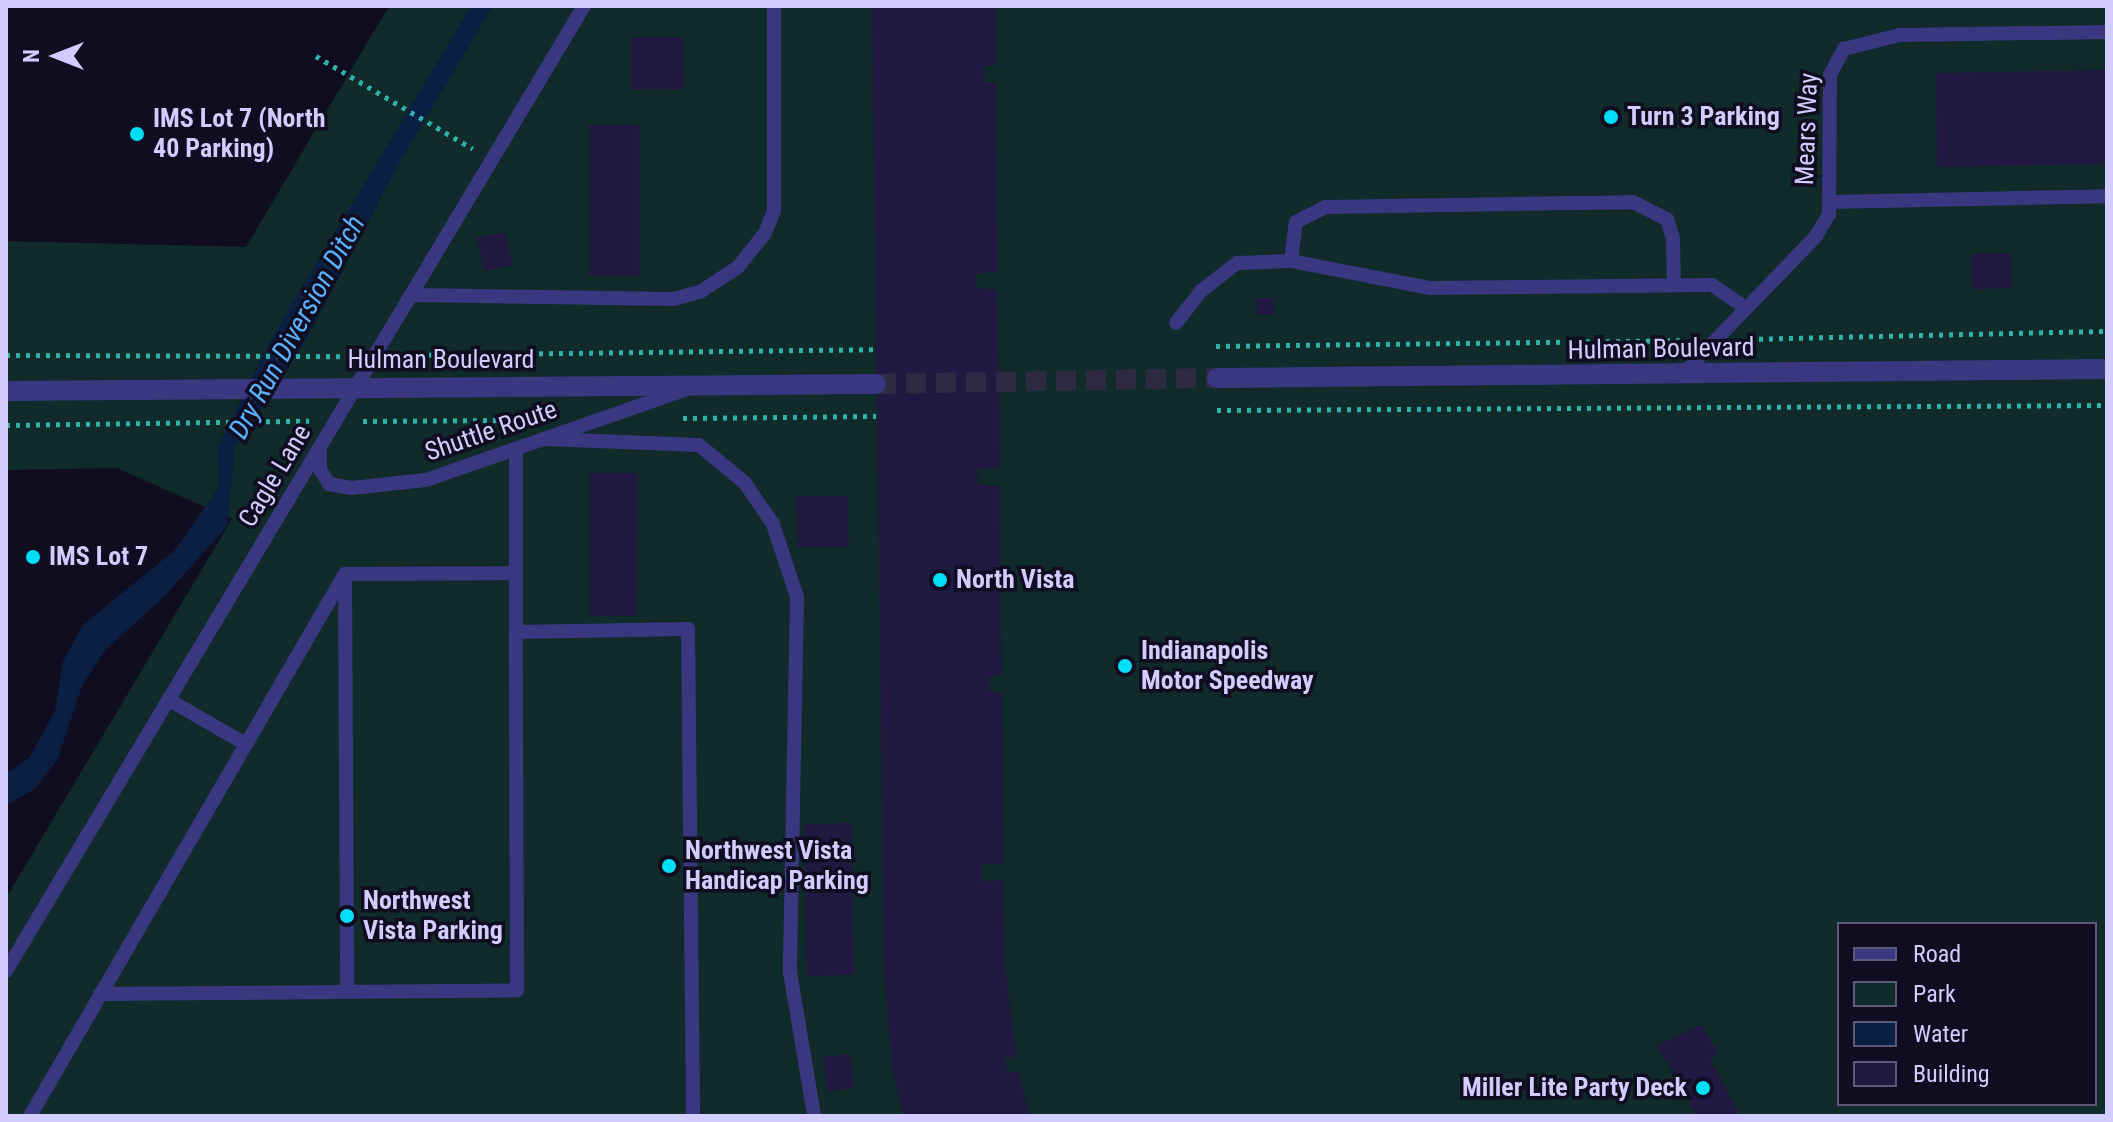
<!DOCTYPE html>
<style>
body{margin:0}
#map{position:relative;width:2113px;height:1122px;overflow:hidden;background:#100d21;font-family:"Roboto Condensed",sans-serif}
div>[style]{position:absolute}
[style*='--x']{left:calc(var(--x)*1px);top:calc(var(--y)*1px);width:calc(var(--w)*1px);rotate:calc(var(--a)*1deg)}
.green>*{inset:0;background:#102b2a}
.water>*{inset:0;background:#0b1f42}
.building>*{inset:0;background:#211942}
.street-tunnel>*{height:20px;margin-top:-10px;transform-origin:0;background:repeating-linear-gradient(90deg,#2d2a42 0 20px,transparent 0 30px)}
.path>*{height:5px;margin-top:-2.5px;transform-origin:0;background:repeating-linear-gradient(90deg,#2db3ab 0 4px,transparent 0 10px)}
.lane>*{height:14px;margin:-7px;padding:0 7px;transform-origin:7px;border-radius:7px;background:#3a3780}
.street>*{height:20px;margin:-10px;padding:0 10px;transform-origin:10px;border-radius:10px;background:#3a3780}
.dots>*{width:22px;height:22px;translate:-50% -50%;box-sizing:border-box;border:4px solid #100d21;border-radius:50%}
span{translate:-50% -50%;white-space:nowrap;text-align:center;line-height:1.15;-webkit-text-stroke:7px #100d21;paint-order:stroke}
.poi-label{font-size:26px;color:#d2ccff;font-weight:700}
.left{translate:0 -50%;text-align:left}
.right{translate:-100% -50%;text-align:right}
.street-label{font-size:26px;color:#d2ccff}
.water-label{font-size:28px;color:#5ab2ff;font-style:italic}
.frame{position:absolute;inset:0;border:8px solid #d2ccff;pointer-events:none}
.legend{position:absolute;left:1837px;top:922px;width:260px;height:184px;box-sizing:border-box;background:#100d21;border:2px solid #5e597a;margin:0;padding:10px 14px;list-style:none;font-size:24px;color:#d2ccff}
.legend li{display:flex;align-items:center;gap:16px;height:40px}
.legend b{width:40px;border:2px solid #5e597a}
.north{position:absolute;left:16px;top:16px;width:80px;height:80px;-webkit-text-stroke:6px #100d21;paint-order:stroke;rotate:270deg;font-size:22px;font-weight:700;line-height:32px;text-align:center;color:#d2ccff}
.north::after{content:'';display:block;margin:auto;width:28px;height:36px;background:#d2ccff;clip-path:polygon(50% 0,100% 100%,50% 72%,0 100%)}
</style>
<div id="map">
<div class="green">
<div style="clip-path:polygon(evenodd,389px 6px,2107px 6px,2107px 1116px,6px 1116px,6px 898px,232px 519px,117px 468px,6px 470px,6px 241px,246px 247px,389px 6px,1839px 924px,2095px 924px,2095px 1104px,1839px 1104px,1839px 924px)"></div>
</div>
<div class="water">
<div style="clip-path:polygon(471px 6px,493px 6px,401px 160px,304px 344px,235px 446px,227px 526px,164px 597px,105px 650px,82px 686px,58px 758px,35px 789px,6px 805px,6px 774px,29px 758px,55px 711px,63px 661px,84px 624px,175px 550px,219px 487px,217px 449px,271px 339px)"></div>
</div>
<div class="building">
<div style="clip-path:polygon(872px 6px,995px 6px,996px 65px,983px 66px,984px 82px,995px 82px,998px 272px,976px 273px,976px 288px,997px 289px,1000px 468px,977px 469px,978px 485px,999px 486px,1002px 675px,990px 676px,990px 692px,1002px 692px,1003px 864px,982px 864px,982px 881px,1003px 880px,1005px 964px,1016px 1056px,1005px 1058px,1007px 1073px,1019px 1071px,1029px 1116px,903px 1116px,892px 1066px,884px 970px)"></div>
<div style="clip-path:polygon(631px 37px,683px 37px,684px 89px,631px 89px)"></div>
<div style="clip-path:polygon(2107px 70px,2107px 164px,1937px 167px,1936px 73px)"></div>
<div style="clip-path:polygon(590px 125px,639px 125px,639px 276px,590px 276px)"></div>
<div style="clip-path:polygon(505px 232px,513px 265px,484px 271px,477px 238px)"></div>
<div style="clip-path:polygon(2011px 253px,2012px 288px,1972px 289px,1971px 254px)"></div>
<div style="clip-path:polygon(1256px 298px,1274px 298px,1274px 315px,1257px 315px)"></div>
<div style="clip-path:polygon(590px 473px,638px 473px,637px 616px,590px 616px)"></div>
<div style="clip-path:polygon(797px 496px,848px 496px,849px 547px,798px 547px)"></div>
<div style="clip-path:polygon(851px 823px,854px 975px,807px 976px,804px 824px)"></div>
<div style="clip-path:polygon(1702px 1024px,1718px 1054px,1710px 1060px,1741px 1116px,1697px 1116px,1657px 1045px)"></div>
<div style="clip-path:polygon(850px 1054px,854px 1088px,827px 1091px,824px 1057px)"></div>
</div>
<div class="street-tunnel">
<div style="--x:876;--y:384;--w:341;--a:-1"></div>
</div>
<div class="path">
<div style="--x:316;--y:56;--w:182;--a:30.6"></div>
<div style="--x:1749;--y:339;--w:358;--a:-1.3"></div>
<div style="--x:1216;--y:346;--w:467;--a:-0.7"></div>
<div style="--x:6;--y:355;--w:343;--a:0.2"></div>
<div style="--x:399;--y:355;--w:477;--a:-0.7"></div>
<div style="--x:1217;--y:410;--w:890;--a:-0.32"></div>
<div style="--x:683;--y:418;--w:193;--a:-0.6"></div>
<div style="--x:363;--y:421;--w:162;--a:-0.4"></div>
<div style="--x:6;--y:425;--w:303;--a:-0.8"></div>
</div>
<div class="lane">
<div style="--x:1830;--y:202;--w:277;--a:-1.2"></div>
<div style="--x:1291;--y:261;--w:39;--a:-83"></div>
<div style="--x:1296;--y:222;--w:33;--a:-27"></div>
<div style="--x:1325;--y:207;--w:308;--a:-0.9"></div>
<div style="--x:1633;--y:202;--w:38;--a:27"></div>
<div style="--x:1667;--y:219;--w:21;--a:73"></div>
<div style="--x:1673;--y:239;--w:46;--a:88.8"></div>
<div style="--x:411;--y:295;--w:262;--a:0.9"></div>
<div style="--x:673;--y:299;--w:28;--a:-15"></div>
<div style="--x:700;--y:292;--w:45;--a:-33.3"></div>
<div style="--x:738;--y:267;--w:43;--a:-51.5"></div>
<div style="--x:765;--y:233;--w:24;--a:-68"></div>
<div style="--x:774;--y:211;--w:205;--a:-90"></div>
<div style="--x:1176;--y:323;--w:41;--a:-52"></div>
<div style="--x:1201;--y:291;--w:46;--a:-37.9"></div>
<div style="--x:1237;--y:263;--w:54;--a:-2.1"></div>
<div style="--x:1291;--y:261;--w:142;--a:11"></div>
<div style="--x:1430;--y:288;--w:282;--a:-0.6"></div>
<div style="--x:1712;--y:285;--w:41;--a:34.1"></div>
<div style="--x:1682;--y:375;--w:193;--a:-46"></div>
<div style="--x:1816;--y:236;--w:26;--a:-59"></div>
<div style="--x:1829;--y:214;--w:139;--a:-89.6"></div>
<div style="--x:1830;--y:75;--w:30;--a:-62"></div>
<div style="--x:1844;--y:49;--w:57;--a:-14.3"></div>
<div style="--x:1899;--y:35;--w:208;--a:-0.8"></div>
<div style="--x:545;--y:439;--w:154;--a:2.2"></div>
<div style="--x:699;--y:445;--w:60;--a:39.6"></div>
<div style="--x:745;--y:483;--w:50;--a:55.7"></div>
<div style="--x:773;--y:524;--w:77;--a:71.8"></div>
<div style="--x:797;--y:597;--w:375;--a:91.1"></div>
<div style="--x:790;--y:972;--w:146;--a:80.5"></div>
<div style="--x:320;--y:448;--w:21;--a:90"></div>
<div style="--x:320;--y:469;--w:17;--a:59"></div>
<div style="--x:329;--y:484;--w:23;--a:10"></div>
<div style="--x:352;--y:488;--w:74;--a:-6.2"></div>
<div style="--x:426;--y:480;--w:274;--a:-19.2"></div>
<div style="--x:516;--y:452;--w:180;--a:90"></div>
<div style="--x:516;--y:632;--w:172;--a:-1"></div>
<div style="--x:688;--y:629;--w:487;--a:89.4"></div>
<div style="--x:345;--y:575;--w:415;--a:89.7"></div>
<div style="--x:169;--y:700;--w:86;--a:29.8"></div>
<div style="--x:6;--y:971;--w:1125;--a:-59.08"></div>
<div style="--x:100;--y:994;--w:417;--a:-0.5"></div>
<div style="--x:517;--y:990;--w:358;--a:-90.2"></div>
<div style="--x:30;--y:1116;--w:627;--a:-59.84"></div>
<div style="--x:345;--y:574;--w:171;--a:-0.3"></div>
</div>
<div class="street">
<div style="--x:1217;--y:378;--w:890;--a:-0.58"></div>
<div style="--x:6;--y:391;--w:870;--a:-0.46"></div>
</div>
<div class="dots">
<div style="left:1611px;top:117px;background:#00def7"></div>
<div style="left:137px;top:134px;background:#00def7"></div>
<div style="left:33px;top:557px;background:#00def7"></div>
<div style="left:940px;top:580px;background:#00def7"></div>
<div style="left:1125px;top:666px;background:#00def7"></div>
<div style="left:669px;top:866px;background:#00def7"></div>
<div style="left:347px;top:916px;background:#00def7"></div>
<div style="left:1703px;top:1088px;background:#00def7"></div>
</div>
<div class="poi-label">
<span class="left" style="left:1627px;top:117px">Turn 3 Parking</span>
<span class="left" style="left:153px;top:134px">IMS Lot 7 (North<br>40 Parking)</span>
<span class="left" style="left:49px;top:557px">IMS Lot 7</span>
<span class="left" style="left:956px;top:580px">North Vista</span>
<span class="left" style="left:1141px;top:666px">Indianapolis<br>Motor Speedway</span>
<span class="left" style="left:685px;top:866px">Northwest Vista<br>Handicap Parking</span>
<span class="left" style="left:363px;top:916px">Northwest<br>Vista Parking</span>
<span class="right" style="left:1687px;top:1088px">Miller Lite Party Deck</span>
</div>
<div class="street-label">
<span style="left:1807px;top:129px;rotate:-88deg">Mears Way</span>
<span style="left:1661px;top:349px;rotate:-1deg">Hulman Boulevard</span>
<span style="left:441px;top:360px">Hulman Boulevard</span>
<span style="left:491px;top:431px;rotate:-19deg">Shuttle Route</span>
<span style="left:275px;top:476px;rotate:-59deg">Cagle Lane</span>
</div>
<div class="water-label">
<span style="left:297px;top:327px;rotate:-61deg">Dry Run Diversion Ditch</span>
</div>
<div class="frame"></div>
<ul class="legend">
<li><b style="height:10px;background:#3a3780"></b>Road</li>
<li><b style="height:22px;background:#102b2a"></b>Park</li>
<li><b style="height:22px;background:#0b1f42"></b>Water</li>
<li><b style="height:22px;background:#211942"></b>Building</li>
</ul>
<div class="north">N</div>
</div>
